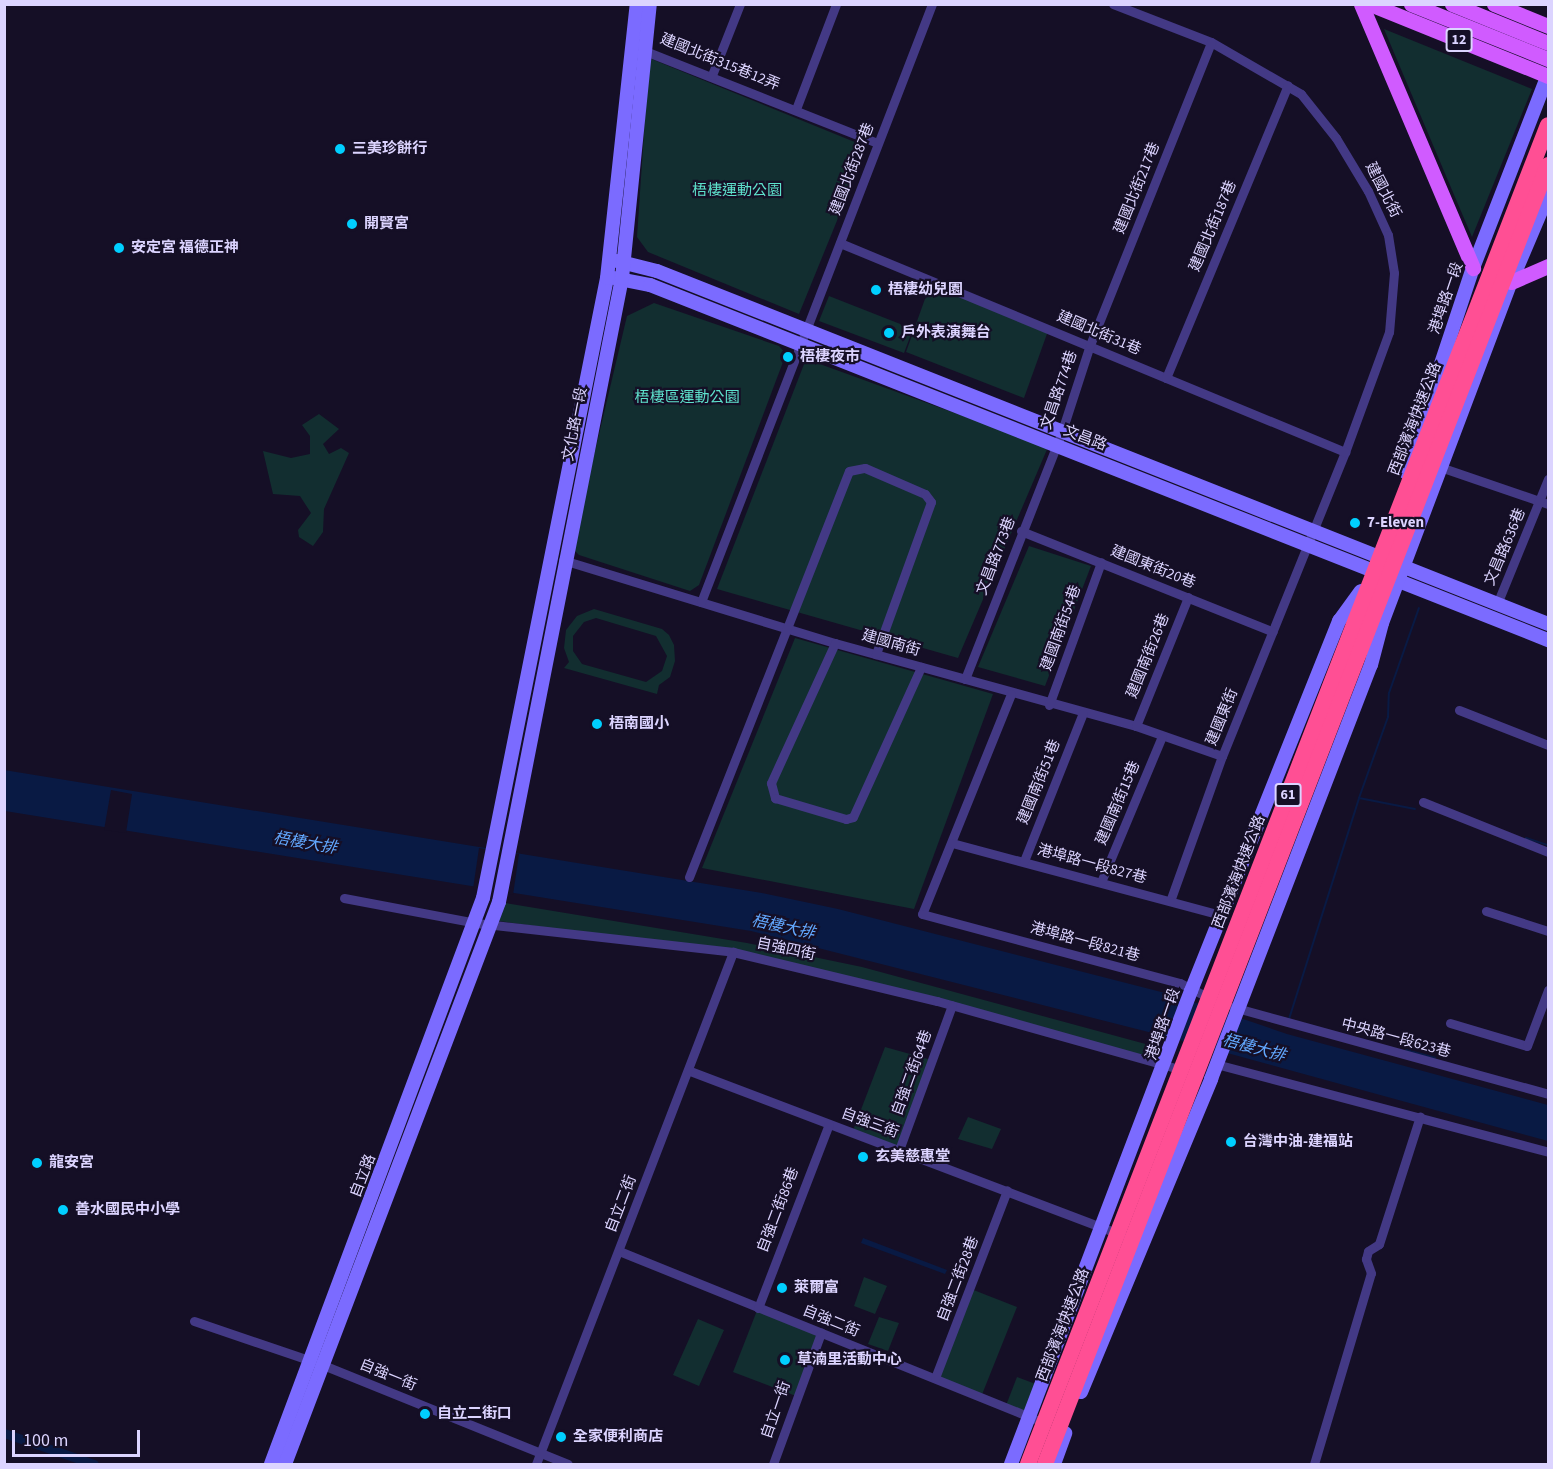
<!DOCTYPE html>
<meta charset="utf-8">
<style>
body{margin:0}
#map{position:relative;width:1553px;height:1469px;overflow:hidden;background:#150f26;font-family:"Source Sans 3","Noto Sans TC",sans-serif}
div>[style]{position:absolute}
[style*='--x']{left:calc(var(--x)*1px);top:calc(var(--y)*1px);width:calc(var(--w)*1px);rotate:calc(var(--a)*1deg)}
.green>*{inset:0;background:#122e30}
.water>*{inset:0;background:#091a44}
.pier>*{inset:0;background:#150f26}
.stream>*{height:2px;margin:-1px;padding:0 1px;transform-origin:1px;border-radius:1px;background:#091a44}
.canal>*{height:9px;margin:-4.5px;padding:0 4.5px;transform-origin:4.5px;border-radius:4.5px;background:#091a44}
.street>*{height:9px;margin:-4.5px;padding:0 4.5px;transform-origin:4.5px;border-radius:4.5px;background:#433985}
.secondary>*{height:14px;margin:-7px;padding:0 7px;transform-origin:7px;border-radius:7px;background:#7b6bff}
.primary>*{height:15px;margin:-7.5px;padding:0 7.5px;transform-origin:7.5px;border-radius:7.5px;background:#d05bff}
.highway-bridge>*{height:16px;margin:-8px;padding:0 8px;transform-origin:8px;border-radius:8px;background:#ff4f94}
.dots>*{width:16px;height:16px;translate:-50% -50%;box-sizing:border-box;border:3px solid #150f26;border-radius:50%}
span{translate:-50% -50%;white-space:nowrap;text-align:center;line-height:1.15;-webkit-text-stroke:4.5px #150f26;paint-order:stroke}
.shield-label span{padding:2px 4px;background:#150f26;border:2px solid;border-radius:4px;-webkit-text-stroke-width:0}
.shield-label{font-size:14px;color:#dcd4ff;font-weight:700}
.street-label{font-size:15px;color:#dcd4ff}
.poi-label{font-size:15px;color:#dcd4ff;font-weight:700}
.left{translate:0 -50%;text-align:left}
.park-label{font-size:15px;color:#5ee1cc}
.water-label{font-size:16px;color:#62a8ff;font-style:italic}
.frame{position:absolute;inset:0;border:6px solid #dcd4ff;pointer-events:none}
.scale{position:absolute;left:12px;top:1430px;width:128px;height:27px;box-sizing:border-box;border:3px solid #dcd4ff;border-top:0;padding-left:8px;font-size:18px;line-height:21px;white-space:nowrap;color:#dcd4ff;-webkit-text-stroke:4px #150f26;paint-order:stroke}
</style>
<div id="map">
<div class="green">
<div style="clip-path:polygon(1384px 29px,1532px 89px,1472px 237px,1452px 190px)"></div>
<div style="clip-path:polygon(649px 58px,867px 147px,799px 314px,648px 252px,637px 237px)"></div>
<div style="clip-path:polygon(931px 282px,1048px 331px,1024px 398px,906px 352px)"></div>
<div style="clip-path:polygon(829px 296px,913px 329px,904px 353px,819px 321px)"></div>
<div style="clip-path:polygon(654px 303px,779px 346px,786px 354px,699px 585px,690px 591px,579px 555px,572px 548px,627px 316px)"></div>
<div style="clip-path:polygon(806px 359px,1048px 447px,958px 658px,717px 589px)"></div>
<div style="clip-path:polygon(319px 414px,339px 429px,323px 444px,329px 454px,341px 448px,349px 453px,324px 509px,323px 532px,313px 546px,299px 537px,298px 530px,311px 513px,300px 496px,273px 494px,263px 451px,291px 458px,310px 454px,310px 436px,302px 425px)"></div>
<div style="clip-path:polygon(1029px 546px,1091px 566px,1045px 686px,978px 667px)"></div>
<div style="clip-path:polygon(evenodd,594px 609px,662px 629px,669px 635px,674px 645px,675px 661px,670px 677px,659px 685px,657px 694px,564px 668px,569px 662px,564px 648px,566px 630px,577px 616px,594px 609px,596px 618px,656px 636px,667px 656px,662px 671px,646px 682px,582px 664px,573px 651px,573px 636px,584px 622px,596px 618px)"></div>
<div style="clip-path:polygon(795px 638px,993px 694px,914px 909px,702px 868px)"></div>
<div style="clip-path:polygon(499px 902px,747px 943px,862px 967px,1164px 1049px,1156px 1061px,746px 956px,499px 921px)"></div>
<div style="clip-path:polygon(885px 1047px,935px 1061px,899px 1150px,852px 1133px)"></div>
<div style="clip-path:polygon(968px 1117px,1001px 1129px,992px 1149px,958px 1139px)"></div>
<div style="clip-path:polygon(864px 1277px,887px 1286px,875px 1314px,854px 1306px)"></div>
<div style="clip-path:polygon(971px 1289px,1017px 1307px,981px 1397px,935px 1378px)"></div>
<div style="clip-path:polygon(758px 1308px,821px 1333px,796px 1396px,733px 1372px)"></div>
<div style="clip-path:polygon(879px 1317px,899px 1323px,888px 1351px,868px 1344px)"></div>
<div style="clip-path:polygon(698px 1319px,724px 1330px,699px 1386px,673px 1375px)"></div>
<div style="clip-path:polygon(1017px 1377px,1041px 1386px,1029px 1417px,1005px 1408px)"></div>
</div>
<div class="water">
<div style="clip-path:polygon(4px 770px,762px 893px,838px 909px,1173px 995px,1287px 1034px,1548px 1105px,1548px 1141px,1176px 1039px,751px 931px,5px 811px)"></div>
<div style="clip-path:polygon(863px 1238px,947px 1270px,945px 1274px,861px 1243px)"></div>
</div>
<div class="pier">
<div style="clip-path:polygon(111px 790px,132px 794px,126px 833px,104px 830px)"></div>
<div style="clip-path:polygon(479px 848px,519px 854px,513px 895px,473px 889px)"></div>
</div>
<div class="stream">
<div style="--x:1359;--y:798;--w:57;--a:11.1"></div>
<div style="--x:1526;--y:838;--w:23;--a:18"></div>
<div style="--x:1289;--y:1019;--w:232;--a:-72.4"></div>
<div style="--x:1359;--y:798;--w:86;--a:-70.3"></div>
<div style="--x:1388;--y:717;--w:24;--a:-88"></div>
<div style="--x:1389;--y:693;--w:90;--a:-70.6"></div>
<div style="--x:1406;--y:1050;--w:30;--a:15"></div>
</div>
<div class="canal">
<div style="--x:4;--y:1433;--w:95;--a:19"></div>
</div>
<div class="street">
<div style="--x:1113;--y:4;--w:105;--a:21.2"></div>
<div style="--x:1211;--y:42;--w:104;--a:30"></div>
<div style="--x:1301;--y:94;--w:56;--a:51.5"></div>
<div style="--x:1336;--y:138;--w:62;--a:58.9"></div>
<div style="--x:1368;--y:191;--w:48;--a:65.6"></div>
<div style="--x:1388;--y:235;--w:38;--a:81"></div>
<div style="--x:1394;--y:273;--w:59;--a:94.8"></div>
<div style="--x:1389;--y:332;--w:128;--a:110.1"></div>
<div style="--x:1345;--y:452;--w:328;--a:112"></div>
<div style="--x:1222;--y:756;--w:154;--a:109.7"></div>
<div style="--x:640;--y:49;--w:255;--a:21.6"></div>
<div style="--x:712;--y:75;--w:76;--a:-68.5"></div>
<div style="--x:796;--y:109;--w:112;--a:-69.1"></div>
<div style="--x:840;--y:243;--w:547;--a:22.48"></div>
<div style="--x:1166;--y:378;--w:317;--a:-67.4"></div>
<div style="--x:1443;--y:468;--w:111;--a:18.9"></div>
<div style="--x:1021;--y:531;--w:271;--a:21.8"></div>
<div style="--x:563;--y:560;--w:284;--a:17"></div>
<div style="--x:835;--y:643;--w:312;--a:15.4"></div>
<div style="--x:1136;--y:726;--w:91;--a:19.2"></div>
<div style="--x:701;--y:602;--w:641;--a:-68.88"></div>
<div style="--x:1497;--y:604;--w:135;--a:-67.8"></div>
<div style="--x:835;--y:643;--w:154;--a:114.6"></div>
<div style="--x:771;--y:783;--w:16;--a:75"></div>
<div style="--x:775;--y:798;--w:74;--a:16.5"></div>
<div style="--x:846;--y:819;--w:7;--a:-16"></div>
<div style="--x:853;--y:817;--w:165;--a:-65.6"></div>
<div style="--x:965;--y:679;--w:266;--a:-68.6"></div>
<div style="--x:1062;--y:431;--w:90;--a:-72"></div>
<div style="--x:1090;--y:345;--w:326;--a:-68.2"></div>
<div style="--x:1011;--y:694;--w:237;--a:112"></div>
<div style="--x:922;--y:914;--w:267;--a:15"></div>
<div style="--x:1180;--y:983;--w:36;--a:27"></div>
<div style="--x:1049;--y:705;--w:152;--a:-70"></div>
<div style="--x:1459;--y:710;--w:96;--a:21.5"></div>
<div style="--x:1136;--y:726;--w:139;--a:-68"></div>
<div style="--x:1423;--y:802;--w:135;--a:21.8"></div>
<div style="--x:952;--y:843;--w:282;--a:15"></div>
<div style="--x:1024;--y:861;--w:159;--a:-68.3"></div>
<div style="--x:689;--y:877;--w:436;--a:-68.5"></div>
<div style="--x:849;--y:471;--w:16;--a:-11"></div>
<div style="--x:865;--y:468;--w:65;--a:23.4"></div>
<div style="--x:925;--y:494;--w:10;--a:53"></div>
<div style="--x:931;--y:502;--w:162;--a:109.9"></div>
<div style="--x:1101;--y:882;--w:158;--a:-67.3"></div>
<div style="--x:344;--y:898;--w:134;--a:10.7"></div>
<div style="--x:476;--y:923;--w:259;--a:6.4"></div>
<div style="--x:733;--y:952;--w:210;--a:13.5"></div>
<div style="--x:937;--y:1001;--w:255;--a:15.7"></div>
<div style="--x:1486;--y:911;--w:65;--a:17.9"></div>
<div style="--x:1233;--y:1007;--w:327;--a:15.4"></div>
<div style="--x:1450;--y:1023;--w:80;--a:16.6"></div>
<div style="--x:1527;--y:1046;--w:60;--a:-69.4"></div>
<div style="--x:1216;--y:1064;--w:343;--a:14.8"></div>
<div style="--x:690;--y:1071;--w:462;--a:20.8"></div>
<div style="--x:899;--y:1150;--w:154;--a:-69.9"></div>
<div style="--x:619;--y:1251;--w:448;--a:22"></div>
<div style="--x:758;--y:1308;--w:197;--a:-68.9"></div>
<div style="--x:194;--y:1321;--w:136;--a:18.8"></div>
<div style="--x:323;--y:1365;--w:264;--a:22"></div>
<div style="--x:935;--y:1378;--w:201;--a:-69"></div>
<div style="--x:536;--y:1464;--w:549;--a:-68.95"></div>
<div style="--x:773;--y:1464;--w:140;--a:-69.9"></div>
<div style="--x:1314;--y:1464;--w:199;--a:-73.4"></div>
<div style="--x:1371;--y:1273;--w:15;--a:-110"></div>
<div style="--x:1366;--y:1259;--w:8;--a:-76"></div>
<div style="--x:1368;--y:1251;--w:13;--a:-32"></div>
<div style="--x:1379;--y:1244;--w:134;--a:-72.2"></div>
</div>
<div class="secondary">
<div style="--x:617;--y:261;--w:41;--a:14"></div>
<div style="--x:657;--y:271;--w:958;--a:21.61"></div>
<div style="--x:614;--y:278;--w:37;--a:11"></div>
<div style="--x:650;--y:285;--w:966;--a:21.57"></div>
<div style="--x:1405;--y:472;--w:215;--a:-71.6"></div>
<div style="--x:1473;--y:268;--w:207;--a:-68.8"></div>
<div style="--x:1081;--y:1392;--w:339;--a:-67.4"></div>
<div style="--x:1211;--y:1079;--w:444;--a:-68.9"></div>
<div style="--x:1371;--y:665;--w:43;--a:-75.3"></div>
<div style="--x:1382;--y:623;--w:365;--a:-69.3"></div>
<div style="--x:1511;--y:282;--w:95;--a:-67"></div>
<div style="--x:271;--y:1464;--w:604;--a:-69.47"></div>
<div style="--x:483;--y:898;--w:632;--a:-78.69"></div>
<div style="--x:607;--y:278;--w:276;--a:-83.8"></div>
<div style="--x:285;--y:1464;--w:601;--a:-69.15"></div>
<div style="--x:499;--y:902;--w:636;--a:-78.85"></div>
<div style="--x:622;--y:278;--w:275;--a:-84.2"></div>
<div style="--x:1011;--y:1464;--w:506;--a:-69.17"></div>
<div style="--x:1191;--y:991;--w:399;--a:-68.2"></div>
<div style="--x:1339;--y:621;--w:37;--a:-54"></div>
<div style="--x:1054;--y:1464;--w:33;--a:-70"></div>
</div>
<div class="primary">
<div style="--x:1361;--y:4;--w:287;--a:67"></div>
<div style="--x:1370;--y:4;--w:192;--a:22"></div>
<div style="--x:1411;--y:4;--w:148;--a:21.9"></div>
<div style="--x:1452;--y:4;--w:104;--a:22.1"></div>
<div style="--x:1494;--y:4;--w:58;--a:22.2"></div>
<div style="--x:1511;--y:282;--w:40;--a:-23.4"></div>
</div>
<div class="highway-bridge">
<div style="--x:1028;--y:1464;--w:1436;--a:-68.78"></div>
<div style="--x:1045;--y:1464;--w:1393;--a:-68.83"></div>
</div>
<div class="dots">
<div style="left:340px;top:149px;background:#00cfff"></div>
<div style="left:352px;top:224px;background:#00cfff"></div>
<div style="left:119px;top:248px;background:#00cfff"></div>
<div style="left:876px;top:290px;background:#00cfff"></div>
<div style="left:889px;top:333px;background:#00cfff"></div>
<div style="left:788px;top:357px;background:#00cfff"></div>
<div style="left:1355px;top:523px;background:#00cfff"></div>
<div style="left:597px;top:724px;background:#00cfff"></div>
<div style="left:1231px;top:1142px;background:#00cfff"></div>
<div style="left:863px;top:1157px;background:#00cfff"></div>
<div style="left:37px;top:1163px;background:#00cfff"></div>
<div style="left:63px;top:1210px;background:#00cfff"></div>
<div style="left:782px;top:1288px;background:#00cfff"></div>
<div style="left:785px;top:1360px;background:#00cfff"></div>
<div style="left:425px;top:1414px;background:#00cfff"></div>
<div style="left:561px;top:1437px;background:#00cfff"></div>
</div>
<div class="shield-label">
<span style="left:1459px;top:40px">12</span>
<span style="left:1288px;top:795px">61</span>
</div>
<div class="street-label">
<span style="left:720px;top:62px;rotate:22deg">建國北街315巷12弄</span>
<span style="left:852px;top:169px;rotate:-69deg">建國北街287巷</span>
<span style="left:1137px;top:188px;rotate:-68deg">建國北街217巷</span>
<span style="left:1383px;top:190px;rotate:63deg">建國北街</span>
<span style="left:1213px;top:226px;rotate:-67deg">建國北街187巷</span>
<span style="left:1446px;top:298px;rotate:-71deg">港埠路一段</span>
<span style="left:1099px;top:333px;rotate:23deg">建國北街31巷</span>
<span style="left:1059px;top:390px;rotate:-71deg">文昌路774巷</span>
<span style="left:1415px;top:419px;rotate:-69deg">西部濱海快速公路</span>
<span style="left:575px;top:424px;rotate:-79deg">文化路一段</span>
<span style="left:1085px;top:438px;rotate:21deg">文昌路</span>
<span style="left:1505px;top:547px;rotate:-67deg">文昌路636巷</span>
<span style="left:996px;top:556px;rotate:-69deg">文昌路773巷</span>
<span style="left:1153px;top:567px;rotate:22deg">建國東街20巷</span>
<span style="left:1061px;top:628px;rotate:-70deg">建國南街54巷</span>
<span style="left:891px;top:643px;rotate:16deg">建國南街</span>
<span style="left:1148px;top:656px;rotate:-68deg">建國南街26巷</span>
<span style="left:1222px;top:717px;rotate:-68deg">建國東街</span>
<span style="left:1039px;top:782px;rotate:-68deg">建國南街51巷</span>
<span style="left:1118px;top:803px;rotate:-67deg">建國南街15巷</span>
<span style="left:1092px;top:864px;rotate:15deg">港埠路一段827巷</span>
<span style="left:1239px;top:872px;rotate:-69deg">西部濱海快速公路</span>
<span style="left:1085px;top:942px;rotate:15deg">港埠路一段821巷</span>
<span style="left:786px;top:949px;rotate:12deg">自強四街</span>
<span style="left:1163px;top:1024px;rotate:-71deg">港埠路一段</span>
<span style="left:1396px;top:1038px;rotate:15deg">中央路一段623巷</span>
<span style="left:912px;top:1073px;rotate:-70deg">自強二街64巷</span>
<span style="left:870px;top:1123px;rotate:20deg">自強三街</span>
<span style="left:363px;top:1176px;rotate:-69deg">自立路</span>
<span style="left:621px;top:1204px;rotate:-69deg">自立二街</span>
<span style="left:778px;top:1210px;rotate:-69deg">自強二街86巷</span>
<span style="left:958px;top:1279px;rotate:-69deg">自強二街28巷</span>
<span style="left:831px;top:1321px;rotate:22deg">自強二街</span>
<span style="left:1063px;top:1325px;rotate:-69deg">西部濱海快速公路</span>
<span style="left:388px;top:1375px;rotate:22deg">自強一街</span>
<span style="left:776px;top:1410px;rotate:-71deg">自立一街</span>
</div>
<div class="poi-label">
<span class="left" style="left:352px;top:149px">三美珍餅行</span>
<span class="left" style="left:364px;top:224px">開賢宮</span>
<span class="left" style="left:131px;top:248px">安定宮 福德正神</span>
<span class="left" style="left:888px;top:290px">梧棲幼兒園</span>
<span class="left" style="left:901px;top:333px">戶外表演舞台</span>
<span class="left" style="left:800px;top:357px">梧棲夜市</span>
<span class="left" style="left:1367px;top:523px">7-Eleven</span>
<span class="left" style="left:609px;top:724px">梧南國小</span>
<span class="left" style="left:1243px;top:1142px">台灣中油-建福站</span>
<span class="left" style="left:875px;top:1157px">玄美慈惠堂</span>
<span class="left" style="left:49px;top:1163px">龍安宮</span>
<span class="left" style="left:75px;top:1210px">善水國民中小學</span>
<span class="left" style="left:794px;top:1288px">萊爾富</span>
<span class="left" style="left:797px;top:1360px">草湳里活動中心</span>
<span class="left" style="left:437px;top:1414px">自立二街口</span>
<span class="left" style="left:573px;top:1437px">全家便利商店</span>
</div>
<div class="park-label">
<span style="left:737px;top:191px">梧棲運動公園</span>
<span style="left:687px;top:398px">梧棲區運動公園</span>
</div>
<div class="water-label">
<span style="left:305px;top:843px;rotate:10deg">梧棲大排</span>
<span style="left:783px;top:927px;rotate:12deg">梧棲大排</span>
<span style="left:1254px;top:1048px;rotate:15deg">梧棲大排</span>
</div>
<div class="frame"></div>
<div class="scale">100 m</div>
</div>
